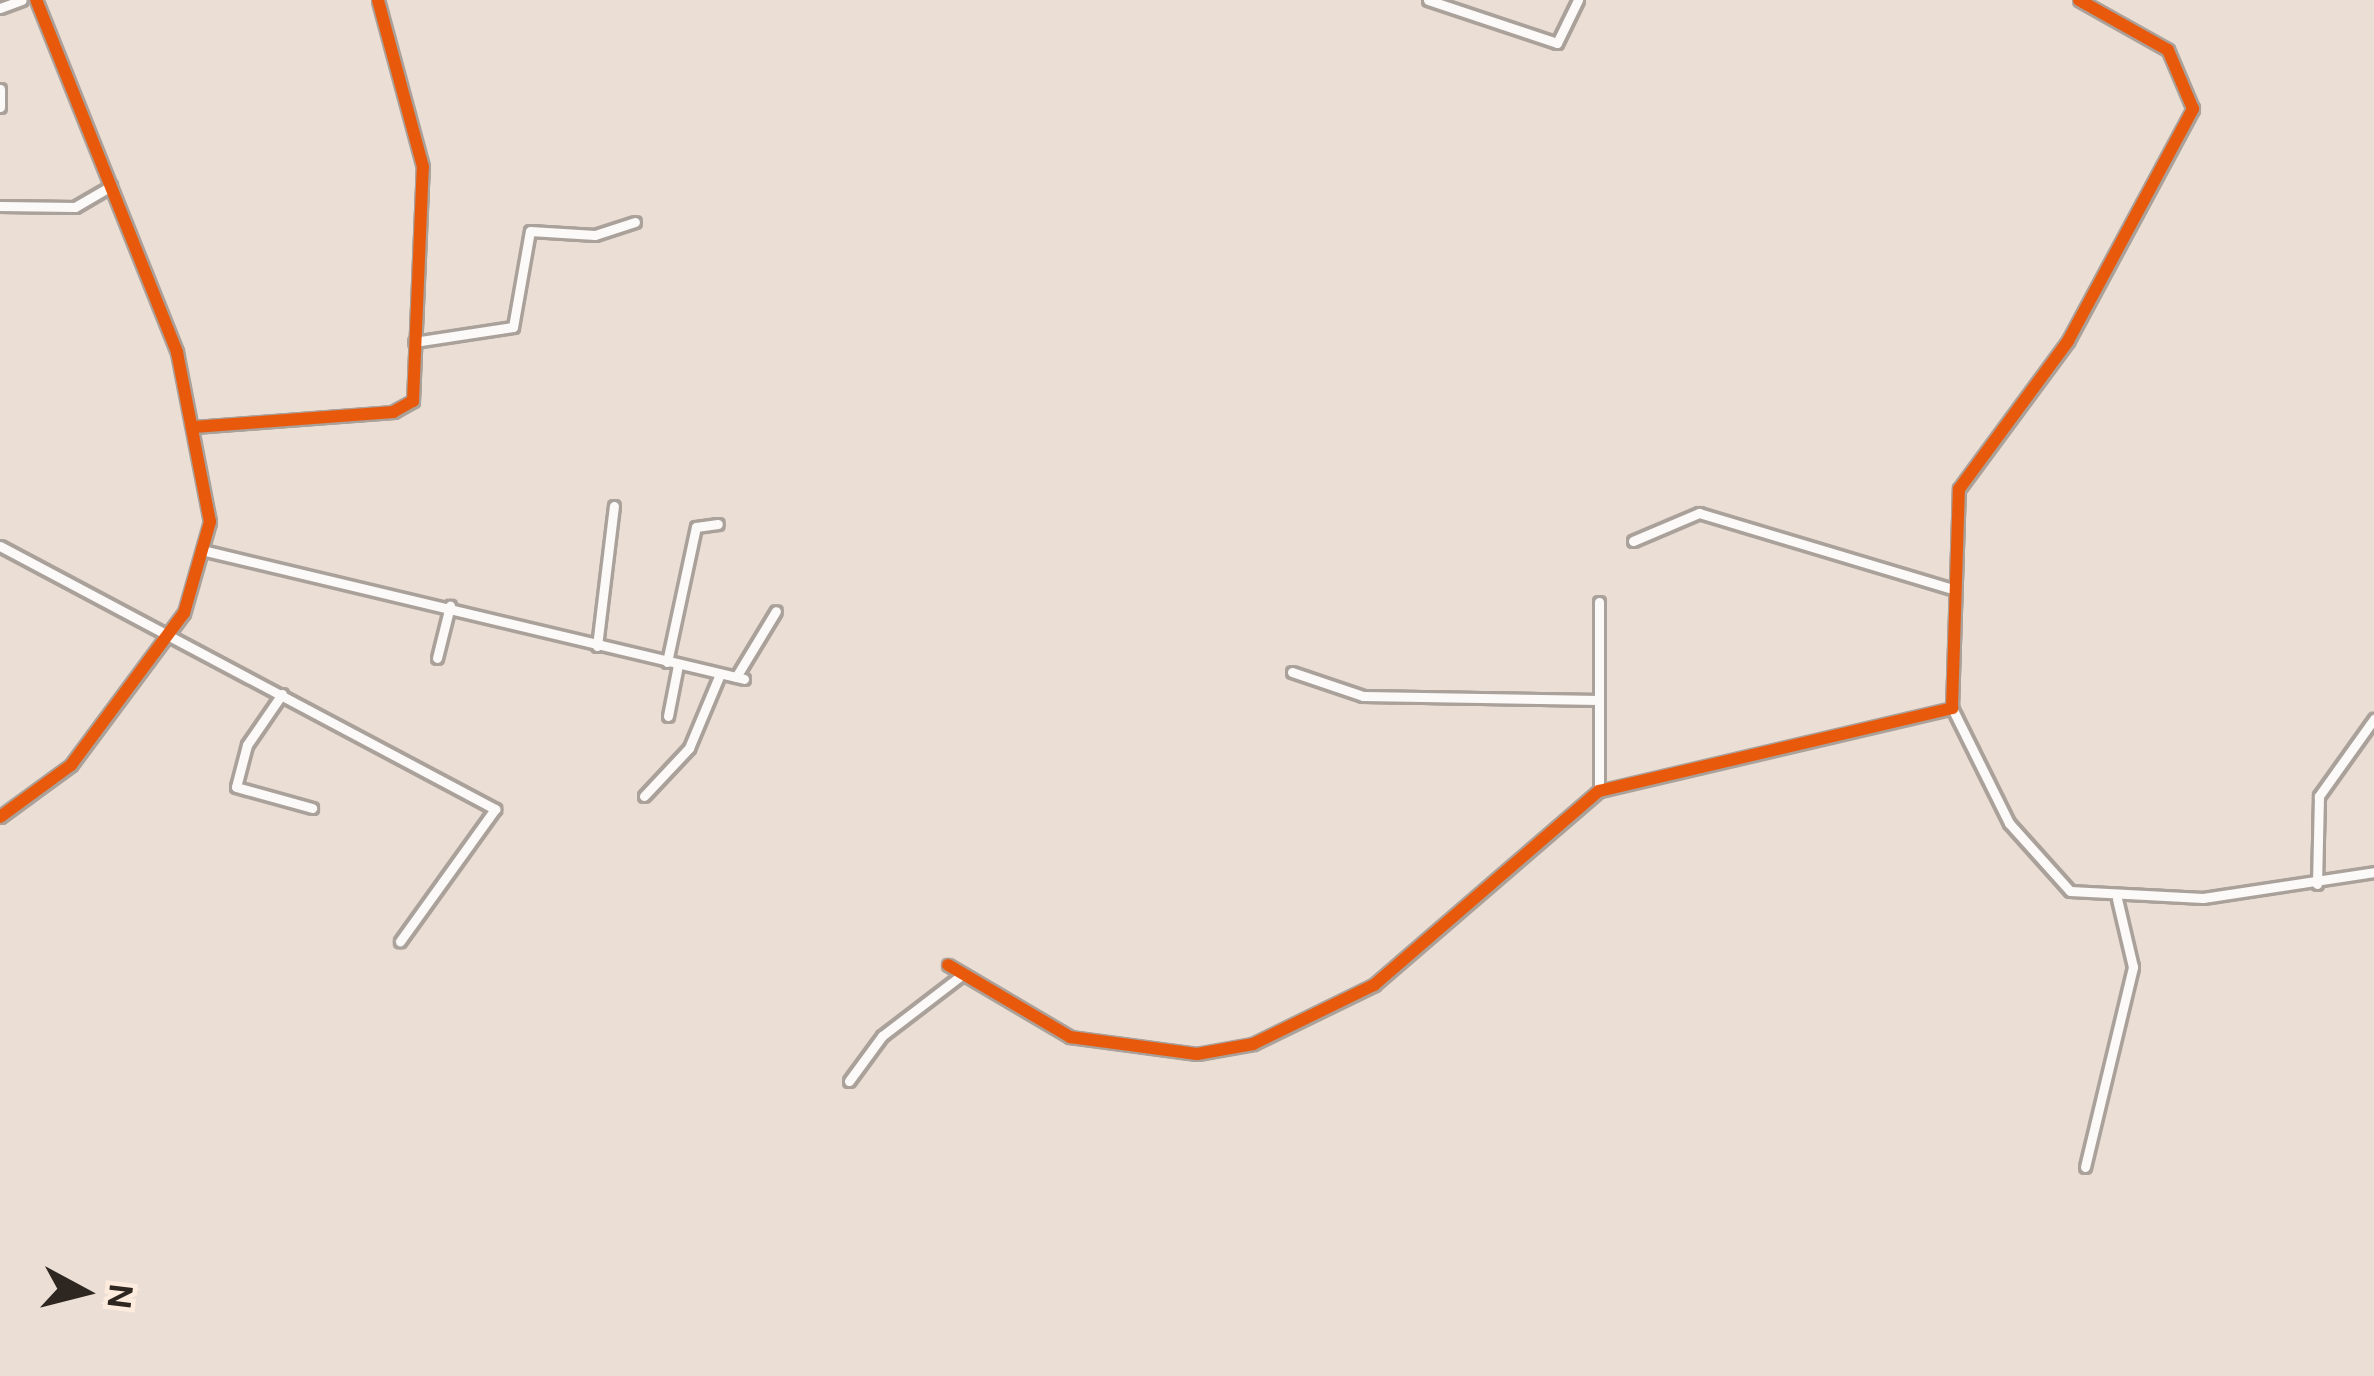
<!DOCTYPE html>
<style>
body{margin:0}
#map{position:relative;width:2374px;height:1376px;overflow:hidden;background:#eaded5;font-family:"DM Sans",sans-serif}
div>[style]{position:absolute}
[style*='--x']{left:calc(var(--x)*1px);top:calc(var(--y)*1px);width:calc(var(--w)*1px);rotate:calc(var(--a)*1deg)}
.roads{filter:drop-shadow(3px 0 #aaa19a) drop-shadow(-3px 0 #aaa19a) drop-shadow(0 3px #aaa19a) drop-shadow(0 -3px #aaa19a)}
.street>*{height:9px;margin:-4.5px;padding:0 4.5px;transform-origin:4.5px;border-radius:4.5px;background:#fcfaf9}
.cycleway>*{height:12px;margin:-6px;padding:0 6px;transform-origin:6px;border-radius:6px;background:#e8590c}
span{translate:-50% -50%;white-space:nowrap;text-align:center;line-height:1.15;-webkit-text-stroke:12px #fdecde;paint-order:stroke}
.north{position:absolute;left:24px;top:1232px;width:120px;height:120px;-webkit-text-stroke:9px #fdecde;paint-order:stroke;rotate:97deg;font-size:33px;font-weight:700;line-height:48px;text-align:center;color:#2e2620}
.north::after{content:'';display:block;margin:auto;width:42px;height:54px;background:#2e2620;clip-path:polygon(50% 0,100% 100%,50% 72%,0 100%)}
</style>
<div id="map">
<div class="roads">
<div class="street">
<div style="--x:1428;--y:0;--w:136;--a:18.4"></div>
<div style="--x:1557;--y:43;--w:48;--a:-64"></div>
<div style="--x:0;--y:8;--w:23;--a:-20"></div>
<div style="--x:0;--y:89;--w:18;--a:90"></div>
<div style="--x:0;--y:206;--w:75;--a:0.8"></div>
<div style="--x:75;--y:207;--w:42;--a:-30.3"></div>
<div style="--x:414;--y:342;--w:100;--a:-8.6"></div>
<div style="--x:513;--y:327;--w:97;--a:-80"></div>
<div style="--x:530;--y:231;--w:65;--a:3.5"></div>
<div style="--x:595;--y:235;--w:42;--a:-18"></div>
<div style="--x:194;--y:427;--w:200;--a:-4.3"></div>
<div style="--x:393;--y:412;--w:23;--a:-29"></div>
<div style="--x:413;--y:401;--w:234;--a:-87.6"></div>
<div style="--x:423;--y:167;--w:173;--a:-105.1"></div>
<div style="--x:1633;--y:541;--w:72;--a:-23"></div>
<div style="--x:1699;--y:513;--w:265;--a:16.7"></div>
<div style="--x:0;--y:546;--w:561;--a:27.98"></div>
<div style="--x:495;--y:809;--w:163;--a:125.7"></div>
<div style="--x:206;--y:551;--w:553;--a:13.38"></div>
<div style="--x:1599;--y:602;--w:189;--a:90"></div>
<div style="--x:597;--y:646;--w:141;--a:-83.1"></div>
<div style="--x:437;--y:658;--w:54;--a:-76"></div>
<div style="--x:667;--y:662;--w:138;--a:-77.9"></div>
<div style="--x:696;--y:527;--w:22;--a:-8"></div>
<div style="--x:1292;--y:672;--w:75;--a:18.7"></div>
<div style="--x:1363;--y:696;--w:236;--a:1"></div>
<div style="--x:736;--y:677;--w:77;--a:-58.8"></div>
<div style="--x:282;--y:694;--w:62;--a:124.5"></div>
<div style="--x:247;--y:745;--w:43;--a:104.7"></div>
<div style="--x:236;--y:787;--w:79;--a:15.4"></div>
<div style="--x:1952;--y:708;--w:128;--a:63.6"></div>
<div style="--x:2009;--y:823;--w:91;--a:48.1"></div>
<div style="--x:2070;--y:891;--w:133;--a:3"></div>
<div style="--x:2203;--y:898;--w:173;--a:-8.6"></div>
<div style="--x:668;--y:716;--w:52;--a:-78.9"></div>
<div style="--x:644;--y:796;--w:66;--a:-46.8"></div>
<div style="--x:689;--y:748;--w:80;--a:-67.3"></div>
<div style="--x:0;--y:817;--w:88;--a:-36.2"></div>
<div style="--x:71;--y:765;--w:189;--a:-53.4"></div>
<div style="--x:184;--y:613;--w:95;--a:-74.1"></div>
<div style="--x:210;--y:522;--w:173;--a:-101"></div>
<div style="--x:177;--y:352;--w:379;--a:-111.8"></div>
<div style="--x:2317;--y:884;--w:88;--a:-88.7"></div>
<div style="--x:2319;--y:796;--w:95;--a:-54.5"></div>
<div style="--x:948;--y:965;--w:142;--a:30.5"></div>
<div style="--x:1070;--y:1037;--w:128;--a:7.6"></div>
<div style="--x:1197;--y:1054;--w:57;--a:-10.1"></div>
<div style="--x:1253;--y:1044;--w:135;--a:-26"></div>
<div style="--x:1374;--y:985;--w:297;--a:-40.8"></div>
<div style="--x:1599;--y:791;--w:363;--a:-13.2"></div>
<div style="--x:1952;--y:708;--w:219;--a:-88.2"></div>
<div style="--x:1959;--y:489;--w:184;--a:-53.6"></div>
<div style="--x:2068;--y:341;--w:264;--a:-61.7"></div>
<div style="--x:2193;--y:109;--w:64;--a:-113"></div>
<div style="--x:2168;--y:50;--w:102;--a:-150.7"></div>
<div style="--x:849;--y:1081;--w:56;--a:-53.7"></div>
<div style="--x:882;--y:1036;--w:102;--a:-37.4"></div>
<div style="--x:2085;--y:1167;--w:206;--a:-76.5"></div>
<div style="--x:2133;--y:967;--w:70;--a:-103.2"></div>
</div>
</div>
<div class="cycleway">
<div style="--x:194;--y:427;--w:200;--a:-4.3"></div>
<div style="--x:393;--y:412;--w:23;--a:-29"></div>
<div style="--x:413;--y:401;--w:234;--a:-87.6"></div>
<div style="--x:423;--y:167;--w:173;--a:-105.1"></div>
<div style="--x:0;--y:817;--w:88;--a:-36.2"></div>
<div style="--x:71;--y:765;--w:189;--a:-53.4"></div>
<div style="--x:184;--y:613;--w:95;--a:-74.1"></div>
<div style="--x:210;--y:522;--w:173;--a:-101"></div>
<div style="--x:177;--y:352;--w:379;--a:-111.8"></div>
<div style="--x:948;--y:965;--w:142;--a:30.5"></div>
<div style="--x:1070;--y:1037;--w:128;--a:7.6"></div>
<div style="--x:1197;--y:1054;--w:57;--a:-10.1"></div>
<div style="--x:1253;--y:1044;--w:135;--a:-26"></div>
<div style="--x:1374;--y:985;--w:297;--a:-40.8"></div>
<div style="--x:1599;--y:791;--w:363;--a:-13.2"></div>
<div style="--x:1952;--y:708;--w:219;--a:-88.2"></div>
<div style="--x:1959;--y:489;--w:184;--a:-53.6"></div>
<div style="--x:2068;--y:341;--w:264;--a:-61.7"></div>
<div style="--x:2193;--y:109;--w:64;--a:-113"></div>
<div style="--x:2168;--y:50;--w:102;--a:-150.7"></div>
</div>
<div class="north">N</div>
</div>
